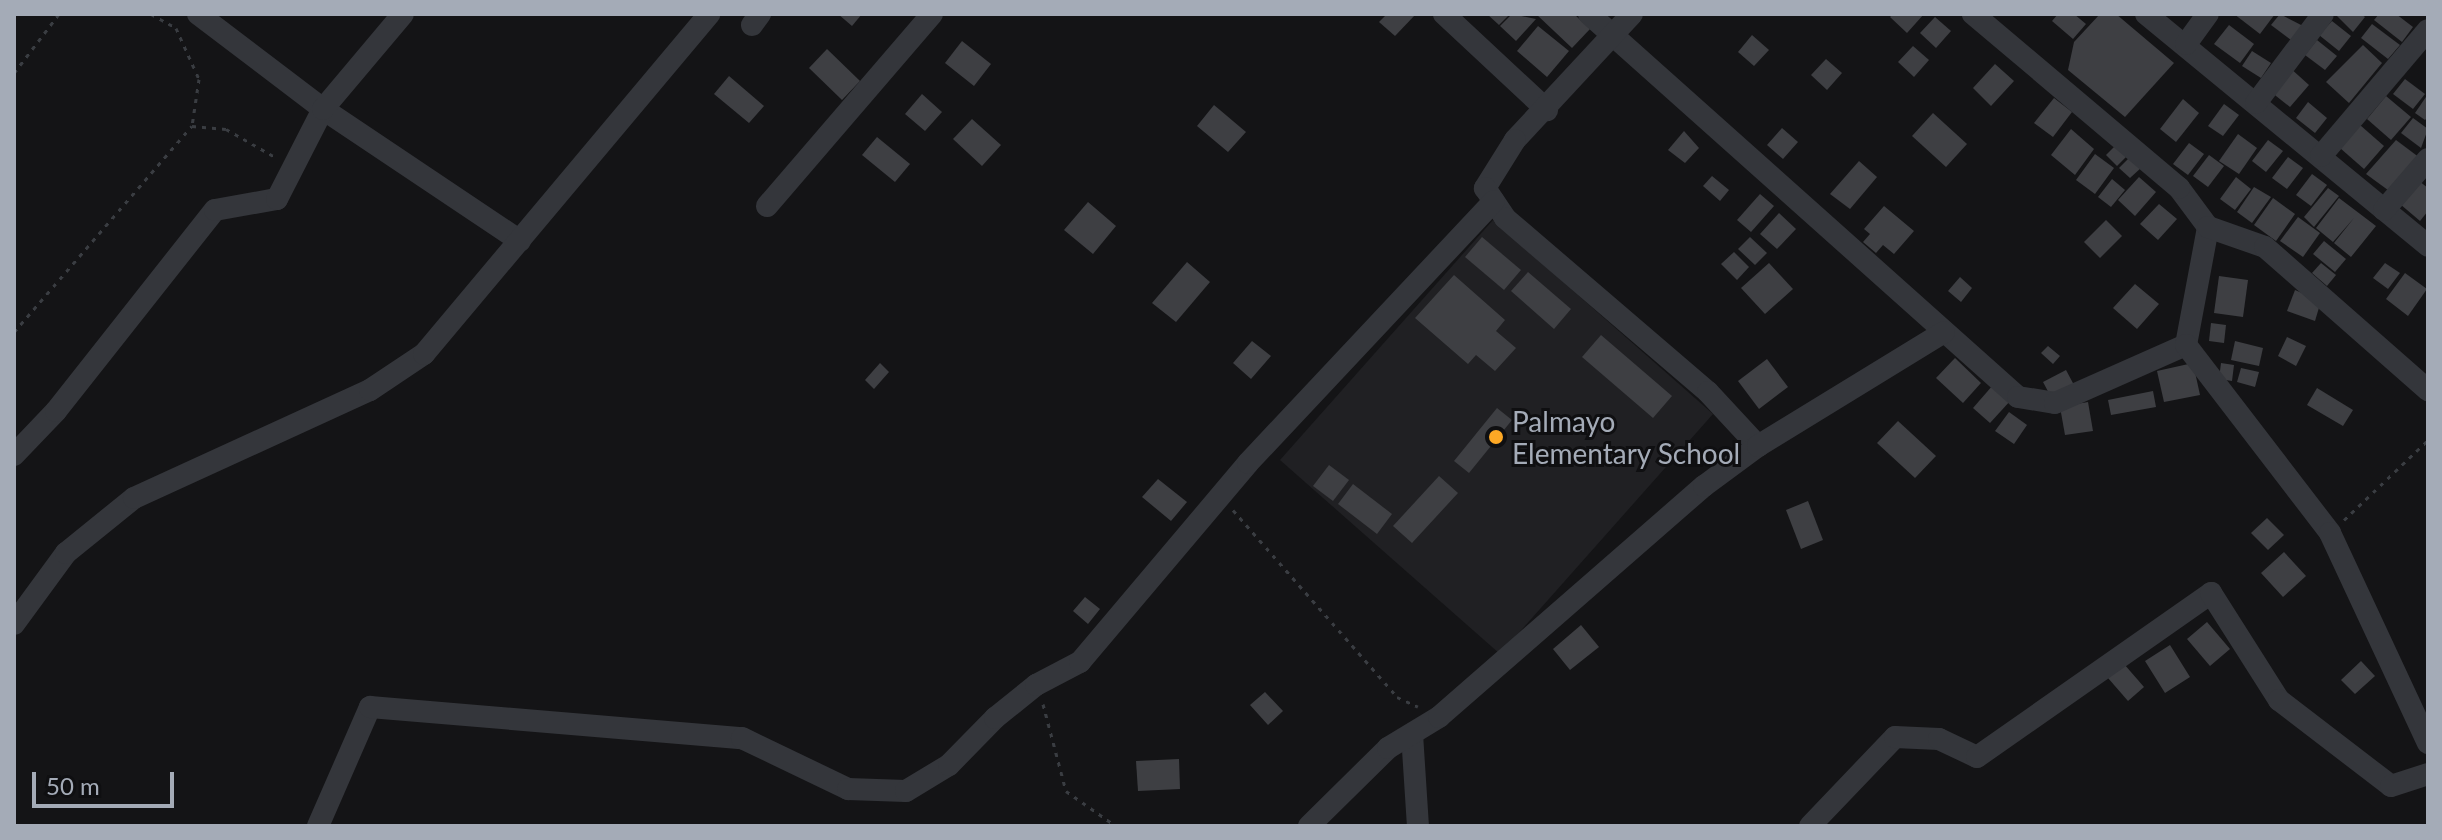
<!DOCTYPE html>
<style>
body{margin:0}
#map{position:relative;width:2442px;height:840px;overflow:hidden;background:#141416;font-family:Lato,sans-serif}
div>[style]{position:absolute}
[style*='--x']{left:calc(var(--x)*1px);top:calc(var(--y)*1px);width:calc(var(--w)*1px);rotate:calc(var(--a)*1deg)}
.built>*{inset:0;background:#202023}
.building>*{inset:0;background:#3e3f43}
.path>*{height:3px;margin-top:-1.5px;transform-origin:0;background:repeating-linear-gradient(90deg,#3a3d42 0 4px,transparent 0 10px)}
.minor>*{height:22px;margin:-11px;padding:0 11px;transform-origin:11px;border-radius:11px;background:#34363b}
.dots>*{width:22px;height:22px;translate:-50% -50%;box-sizing:border-box;border:4px solid #0f0f11;border-radius:50%}
span{translate:-50% -50%;white-space:nowrap;text-align:center;line-height:1.15;-webkit-text-stroke:6px #0f0f11;paint-order:stroke}
.poi-label{font-size:28px;color:#a4abb7}
.left{translate:0 -50%;text-align:left}
.frame{position:absolute;inset:0;border:16px solid #a4abb7;pointer-events:none}
.scale{position:absolute;left:32px;top:772px;width:142px;height:36px;box-sizing:border-box;border:4px solid #a4abb7;border-top:0;padding-left:10px;font-size:24px;line-height:28px;white-space:nowrap;color:#a4abb7;-webkit-text-stroke:6px #0f0f11;paint-order:stroke}
</style>
<div id="map">
<div class="built">
<div style="clip-path:polygon(1493px 220px,1713px 414px,1500px 654px,1280px 460px)"></div>
</div>
<div class="building">
<div style="clip-path:polygon(838px 14px,862px 14px,852px 26px)"></div>
<div style="clip-path:polygon(1387px 14px,1416px 14px,1395px 36px,1379px 22px)"></div>
<div style="clip-path:polygon(1487px 14px,1510px 14px,1499px 25px)"></div>
<div style="clip-path:polygon(1512px 14px,1536px 19px,1516px 41px,1500px 26px)"></div>
<div style="clip-path:polygon(1536px 14px,1574px 14px,1590px 29px,1572px 48px)"></div>
<div style="clip-path:polygon(1893px 14px,1924px 14px,1907px 33px,1890px 17px)"></div>
<div style="clip-path:polygon(2058px 14px,2074px 14px,2086px 24px,2073px 39px,2052px 21px)"></div>
<div style="clip-path:polygon(2100px 14px,2116px 14px,2174px 63px,2125px 117px,2068px 70px,2074px 42px)"></div>
<div style="clip-path:polygon(2234px 14px,2275px 14px,2260px 34px)"></div>
<div style="clip-path:polygon(2280px 14px,2303px 26px,2291px 40px,2271px 25px)"></div>
<div style="clip-path:polygon(2335px 14px,2361px 14px,2365px 17px,2353px 32px)"></div>
<div style="clip-path:polygon(2379px 14px,2396px 14px,2413px 27px,2402px 42px,2374px 20px)"></div>
<div style="clip-path:polygon(1935px 17px,1951px 31px,1936px 48px,1920px 33px)"></div>
<div style="clip-path:polygon(2332px 21px,2351px 36px,2339px 51px,2319px 35px)"></div>
<div style="clip-path:polygon(2372px 24px,2400px 45px,2388px 59px,2361px 38px)"></div>
<div style="clip-path:polygon(2229px 25px,2254px 44px,2240px 63px,2214px 44px)"></div>
<div style="clip-path:polygon(1538px 26px,1569px 51px,1547px 77px,1517px 51px)"></div>
<div style="clip-path:polygon(1752px 35px,1769px 50px,1754px 66px,1738px 52px)"></div>
<div style="clip-path:polygon(2317px 40px,2337px 56px,2325px 70px,2305px 55px)"></div>
<div style="clip-path:polygon(962px 41px,991px 64px,974px 86px,945px 63px)"></div>
<div style="clip-path:polygon(2363px 45px,2382px 63px,2349px 103px,2326px 82px)"></div>
<div style="clip-path:polygon(1913px 46px,1929px 60px,1914px 77px,1898px 62px)"></div>
<div style="clip-path:polygon(827px 49px,860px 81px,842px 100px,809px 68px)"></div>
<div style="clip-path:polygon(2252px 51px,2271px 63px,2261px 78px,2242px 66px)"></div>
<div style="clip-path:polygon(1826px 59px,1842px 73px,1827px 90px,1811px 75px)"></div>
<div style="clip-path:polygon(1995px 64px,2014px 81px,1991px 106px,1973px 88px)"></div>
<div style="clip-path:polygon(2289px 67px,2309px 85px,2290px 107px,2271px 92px)"></div>
<div style="clip-path:polygon(729px 76px,764px 106px,749px 123px,714px 94px)"></div>
<div style="clip-path:polygon(2405px 79px,2425px 94px,2413px 109px,2393px 94px)"></div>
<div style="clip-path:polygon(922px 94px,942px 112px,925px 131px,905px 114px)"></div>
<div style="clip-path:polygon(2428px 94px,2428px 117px,2425px 120px,2415px 113px)"></div>
<div style="clip-path:polygon(2386px 96px,2411px 117px,2391px 140px,2367px 119px)"></div>
<div style="clip-path:polygon(2054px 98px,2072px 112px,2053px 137px,2034px 123px)"></div>
<div style="clip-path:polygon(2183px 99px,2199px 113px,2176px 142px,2160px 129px)"></div>
<div style="clip-path:polygon(2308px 102px,2327px 118px,2315px 133px,2296px 118px)"></div>
<div style="clip-path:polygon(2224px 104px,2239px 115px,2223px 136px,2208px 126px)"></div>
<div style="clip-path:polygon(1214px 105px,1246px 132px,1228px 152px,1197px 126px)"></div>
<div style="clip-path:polygon(1933px 113px,1967px 144px,1946px 167px,1912px 136px)"></div>
<div style="clip-path:polygon(2413px 118px,2428px 129px,2421px 148px,2401px 133px)"></div>
<div style="clip-path:polygon(972px 119px,1001px 145px,982px 166px,953px 139px)"></div>
<div style="clip-path:polygon(2360px 125px,2384px 146px,2364px 169px,2340px 148px)"></div>
<div style="clip-path:polygon(1782px 128px,1798px 142px,1783px 159px,1767px 145px)"></div>
<div style="clip-path:polygon(2071px 129px,2094px 149px,2075px 175px,2051px 155px)"></div>
<div style="clip-path:polygon(1684px 131px,1699px 148px,1685px 163px,1668px 150px)"></div>
<div style="clip-path:polygon(2238px 134px,2257px 148px,2239px 174px,2219px 161px)"></div>
<div style="clip-path:polygon(877px 137px,910px 164px,895px 182px,862px 155px)"></div>
<div style="clip-path:polygon(2268px 140px,2283px 151px,2266px 172px,2252px 161px)"></div>
<div style="clip-path:polygon(2396px 140px,2420px 158px,2392px 193px,2366px 174px)"></div>
<div style="clip-path:polygon(2189px 143px,2204px 154px,2188px 175px,2173px 164px)"></div>
<div style="clip-path:polygon(2117px 144px,2128px 155px,2117px 166px,2106px 155px)"></div>
<div style="clip-path:polygon(2095px 154px,2114px 168px,2095px 194px,2076px 180px)"></div>
<div style="clip-path:polygon(2209px 155px,2224px 166px,2208px 187px,2193px 176px)"></div>
<div style="clip-path:polygon(2130px 157px,2142px 167px,2130px 178px,2119px 168px)"></div>
<div style="clip-path:polygon(2288px 157px,2303px 168px,2287px 189px,2272px 178px)"></div>
<div style="clip-path:polygon(1859px 161px,1877px 177px,1850px 209px,1830px 194px)"></div>
<div style="clip-path:polygon(2312px 174px,2327px 185px,2311px 206px,2296px 195px)"></div>
<div style="clip-path:polygon(1712px 176px,1729px 190px,1720px 201px,1703px 186px)"></div>
<div style="clip-path:polygon(2139px 177px,2156px 192px,2135px 216px,2118px 200px)"></div>
<div style="clip-path:polygon(2236px 177px,2251px 189px,2235px 210px,2220px 199px)"></div>
<div style="clip-path:polygon(2112px 179px,2125px 190px,2111px 207px,2098px 197px)"></div>
<div style="clip-path:polygon(2419px 181px,2428px 188px,2428px 211px,2420px 221px,2400px 204px)"></div>
<div style="clip-path:polygon(2254px 187px,2271px 197px,2252px 223px,2237px 212px)"></div>
<div style="clip-path:polygon(2328px 188px,2339px 196px,2314px 227px,2304px 217px)"></div>
<div style="clip-path:polygon(1760px 194px,1774px 206px,1751px 232px,1737px 220px)"></div>
<div style="clip-path:polygon(2273px 198px,2295px 214px,2276px 241px,2254px 225px)"></div>
<div style="clip-path:polygon(2339px 198px,2376px 226px,2351px 257px,2334px 243px,2354px 218px,2333px 242px,2316px 228px)"></div>
<div style="clip-path:polygon(1088px 202px,1116px 226px,1093px 254px,1064px 230px)"></div>
<div style="clip-path:polygon(2159px 204px,2177px 219px,2158px 240px,2140px 224px)"></div>
<div style="clip-path:polygon(1884px 206px,1914px 231px,1894px 254px,1883px 245px,1876px 253px,1863px 242px,1870px 234px,1864px 229px)"></div>
<div style="clip-path:polygon(1779px 213px,1796px 229px,1777px 249px,1760px 234px)"></div>
<div style="clip-path:polygon(2298px 217px,2320px 233px,2303px 257px,2280px 241px)"></div>
<div style="clip-path:polygon(2106px 220px,2122px 236px,2100px 258px,2084px 242px)"></div>
<div style="clip-path:polygon(1482px 237px,1521px 270px,1504px 290px,1465px 257px)"></div>
<div style="clip-path:polygon(1750px 237px,1767px 253px,1755px 265px,1738px 249px)"></div>
<div style="clip-path:polygon(2324px 241px,2346px 259px,2335px 272px,2313px 254px)"></div>
<div style="clip-path:polygon(1734px 252px,1749px 267px,1737px 280px,1721px 264px)"></div>
<div style="clip-path:polygon(1187px 262px,1210px 282px,1176px 322px,1152px 303px)"></div>
<div style="clip-path:polygon(1769px 263px,1793px 289px,1765px 314px,1741px 288px)"></div>
<div style="clip-path:polygon(2321px 263px,2336px 275px,2327px 286px,2312px 273px)"></div>
<div style="clip-path:polygon(2385px 263px,2400px 273px,2388px 289px,2373px 278px)"></div>
<div style="clip-path:polygon(1528px 272px,1571px 309px,1554px 329px,1511px 291px)"></div>
<div style="clip-path:polygon(2405px 273px,2427px 289px,2408px 316px,2386px 299px)"></div>
<div style="clip-path:polygon(1454px 275px,1505px 320px,1496px 331px,1516px 348px,1495px 371px,1476px 355px,1468px 364px,1415px 318px)"></div>
<div style="clip-path:polygon(2219px 276px,2248px 280px,2243px 317px,2214px 313px)"></div>
<div style="clip-path:polygon(1960px 277px,1972px 288px,1961px 302px,1948px 291px)"></div>
<div style="clip-path:polygon(2135px 284px,2159px 304px,2137px 329px,2113px 308px)"></div>
<div style="clip-path:polygon(2295px 290px,2321px 301px,2315px 321px,2287px 311px)"></div>
<div style="clip-path:polygon(2211px 323px,2226px 325px,2224px 343px,2209px 341px)"></div>
<div style="clip-path:polygon(1601px 335px,1672px 396px,1653px 418px,1582px 357px)"></div>
<div style="clip-path:polygon(2287px 337px,2306px 346px,2296px 366px,2278px 356px)"></div>
<div style="clip-path:polygon(1252px 341px,1271px 356px,1251px 379px,1233px 363px)"></div>
<div style="clip-path:polygon(2235px 341px,2263px 348px,2259px 366px,2231px 360px)"></div>
<div style="clip-path:polygon(2048px 346px,2060px 356px,2053px 364px,2041px 353px)"></div>
<div style="clip-path:polygon(1955px 358px,1981px 383px,1963px 403px,1936px 378px)"></div>
<div style="clip-path:polygon(1767px 359px,1788px 387px,1759px 409px,1738px 381px)"></div>
<div style="clip-path:polygon(880px 363px,889px 372px,874px 389px,865px 380px)"></div>
<div style="clip-path:polygon(2193px 363px,2200px 395px,2164px 402px,2157px 371px)"></div>
<div style="clip-path:polygon(2221px 363px,2234px 365px,2232px 381px,2219px 379px)"></div>
<div style="clip-path:polygon(2241px 368px,2259px 372px,2255px 387px,2237px 382px)"></div>
<div style="clip-path:polygon(2066px 370px,2074px 385px,2051px 397px,2043px 382px)"></div>
<div style="clip-path:polygon(1993px 385px,2011px 400px,1990px 423px,1973px 408px)"></div>
<div style="clip-path:polygon(2317px 388px,2353px 410px,2343px 426px,2307px 405px)"></div>
<div style="clip-path:polygon(2153px 391px,2156px 407px,2111px 415px,2108px 400px)"></div>
<div style="clip-path:polygon(2088px 402px,2093px 431px,2065px 435px,2060px 407px)"></div>
<div style="clip-path:polygon(1497px 408px,1512px 420px,1469px 473px,1454px 461px)"></div>
<div style="clip-path:polygon(2009px 412px,2027px 425px,2014px 444px,1995px 431px)"></div>
<div style="clip-path:polygon(1898px 421px,1936px 456px,1915px 478px,1877px 443px)"></div>
<div style="clip-path:polygon(1329px 465px,1349px 480px,1333px 501px,1313px 486px)"></div>
<div style="clip-path:polygon(1439px 476px,1458px 493px,1412px 543px,1393px 526px)"></div>
<div style="clip-path:polygon(1158px 479px,1187px 502px,1171px 521px,1142px 497px)"></div>
<div style="clip-path:polygon(1353px 484px,1392px 514px,1377px 534px,1338px 504px)"></div>
<div style="clip-path:polygon(1808px 501px,1823px 540px,1801px 549px,1786px 510px)"></div>
<div style="clip-path:polygon(2267px 518px,2284px 535px,2268px 550px,2251px 533px)"></div>
<div style="clip-path:polygon(2284px 552px,2306px 576px,2283px 597px,2261px 573px)"></div>
<div style="clip-path:polygon(1085px 597px,1100px 609px,1088px 624px,1073px 611px)"></div>
<div style="clip-path:polygon(2207px 622px,2230px 649px,2210px 666px,2187px 639px)"></div>
<div style="clip-path:polygon(1581px 625px,1599px 647px,1570px 670px,1553px 649px)"></div>
<div style="clip-path:polygon(2170px 645px,2190px 677px,2165px 693px,2145px 661px)"></div>
<div style="clip-path:polygon(2361px 661px,2375px 676px,2355px 694px,2341px 680px)"></div>
<div style="clip-path:polygon(2124px 664px,2144px 687px,2128px 701px,2108px 678px)"></div>
<div style="clip-path:polygon(1265px 692px,1283px 711px,1268px 725px,1250px 705px)"></div>
<div style="clip-path:polygon(1179px 759px,1180px 789px,1138px 791px,1136px 761px)"></div>
</div>
<div class="path">
<div style="--x:151;--y:14;--w:29;--a:29"></div>
<div style="--x:176;--y:28;--w:56;--a:65.7"></div>
<div style="--x:199;--y:79;--w:48;--a:98.5"></div>
<div style="--x:14;--y:73;--w:74;--a:-52.7"></div>
<div style="--x:14;--y:332;--w:272;--a:-49.2"></div>
<div style="--x:192;--y:126;--w:34;--a:5"></div>
<div style="--x:226;--y:129;--w:56;--a:29.7"></div>
<div style="--x:1233;--y:510;--w:249;--a:48.7"></div>
<div style="--x:1397;--y:697;--w:23;--a:25"></div>
<div style="--x:2344;--y:520;--w:116;--a:-43.6"></div>
<div style="--x:1043;--y:704;--w:90;--a:75.2"></div>
<div style="--x:1066;--y:791;--w:61;--a:35"></div>
</div>
<div class="minor">
<div style="--x:198;--y:14;--w:157;--a:37.2"></div>
<div style="--x:323;--y:109;--w:237;--a:33.8"></div>
<div style="--x:1444;--y:14;--w:141;--a:43"></div>
<div style="--x:1589;--y:14;--w:575;--a:41.76"></div>
<div style="--x:2018;--y:397;--w:37;--a:9"></div>
<div style="--x:2055;--y:403;--w:143;--a:-23.9"></div>
<div style="--x:2186;--y:345;--w:120;--a:-79.4"></div>
<div style="--x:2208;--y:227;--w:49;--a:-126.6"></div>
<div style="--x:2179;--y:188;--w:270;--a:-139.8"></div>
<div style="--x:1632;--y:14;--w:172;--a:132.9"></div>
<div style="--x:1515;--y:140;--w:57;--a:122"></div>
<div style="--x:1485;--y:188;--w:36;--a:56"></div>
<div style="--x:1505;--y:218;--w:267;--a:40.6"></div>
<div style="--x:1708;--y:392;--w:74;--a:47.2"></div>
<div style="--x:2146;--y:14;--w:365;--a:39.4"></div>
<div style="--x:752;--y:25;--w:14;--a:-54"></div>
<div style="--x:2186;--y:44;--w:37;--a:-54"></div>
<div style="--x:2256;--y:103;--w:111;--a:-53"></div>
<div style="--x:2321;--y:156;--w:165;--a:-49.7"></div>
<div style="--x:767;--y:206;--w:253;--a:-49.3"></div>
<div style="--x:2384;--y:210;--w:67;--a:-49.2"></div>
<div style="--x:2208;--y:227;--w:60;--a:19.3"></div>
<div style="--x:2265;--y:247;--w:217;--a:41.3"></div>
<div style="--x:2186;--y:345;--w:237;--a:52.5"></div>
<div style="--x:2330;--y:533;--w:232;--a:65"></div>
<div style="--x:14;--y:455;--w:61;--a:-46.3"></div>
<div style="--x:56;--y:411;--w:256;--a:-51.7"></div>
<div style="--x:215;--y:210;--w:63;--a:-10.1"></div>
<div style="--x:277;--y:199;--w:101;--a:-62.9"></div>
<div style="--x:323;--y:109;--w:124;--a:-49.9"></div>
<div style="--x:14;--y:624;--w:88;--a:-53.8"></div>
<div style="--x:66;--y:553;--w:87;--a:-39"></div>
<div style="--x:134;--y:498;--w:260;--a:-24.6"></div>
<div style="--x:370;--y:390;--w:65;--a:-33.7"></div>
<div style="--x:424;--y:354;--w:444;--a:-50"></div>
<div style="--x:1412;--y:734;--w:92;--a:86.3"></div>
<div style="--x:318;--y:826;--w:130;--a:-66.4"></div>
<div style="--x:370;--y:707;--w:373;--a:4.8"></div>
<div style="--x:742;--y:738;--w:118;--a:25.7"></div>
<div style="--x:848;--y:789;--w:58;--a:2"></div>
<div style="--x:906;--y:791;--w:50;--a:-31.2"></div>
<div style="--x:949;--y:765;--w:66;--a:-45.6"></div>
<div style="--x:995;--y:718;--w:53;--a:-38.8"></div>
<div style="--x:1036;--y:685;--w:50;--a:-27.6"></div>
<div style="--x:1080;--y:662;--w:260;--a:-49.8"></div>
<div style="--x:1248;--y:463;--w:359;--a:-46.8"></div>
<div style="--x:1309;--y:826;--w:111;--a:-44.6"></div>
<div style="--x:1388;--y:748;--w:60;--a:-31.3"></div>
<div style="--x:1439;--y:717;--w:352;--a:-41.1"></div>
<div style="--x:1704;--y:486;--w:67;--a:-36.5"></div>
<div style="--x:1758;--y:446;--w:218;--a:-31.5"></div>
<div style="--x:1810;--y:826;--w:123;--a:-46.3"></div>
<div style="--x:1895;--y:737;--w:44;--a:2.6"></div>
<div style="--x:1939;--y:739;--w:42;--a:25.3"></div>
<div style="--x:1977;--y:757;--w:286;--a:-35"></div>
<div style="--x:2211;--y:593;--w:127;--a:57.6"></div>
<div style="--x:2279;--y:700;--w:141;--a:37.5"></div>
<div style="--x:2391;--y:786;--w:39;--a:-18"></div>
</div>
<div class="dots">
<div style="left:1496px;top:437px;background:#fda825"></div>
</div>
<div class="poi-label">
<span class="left" style="left:1512px;top:437px">Palmayo<br>Elementary School</span>
</div>
<div class="frame"></div>
<div class="scale">50 m</div>
</div>
